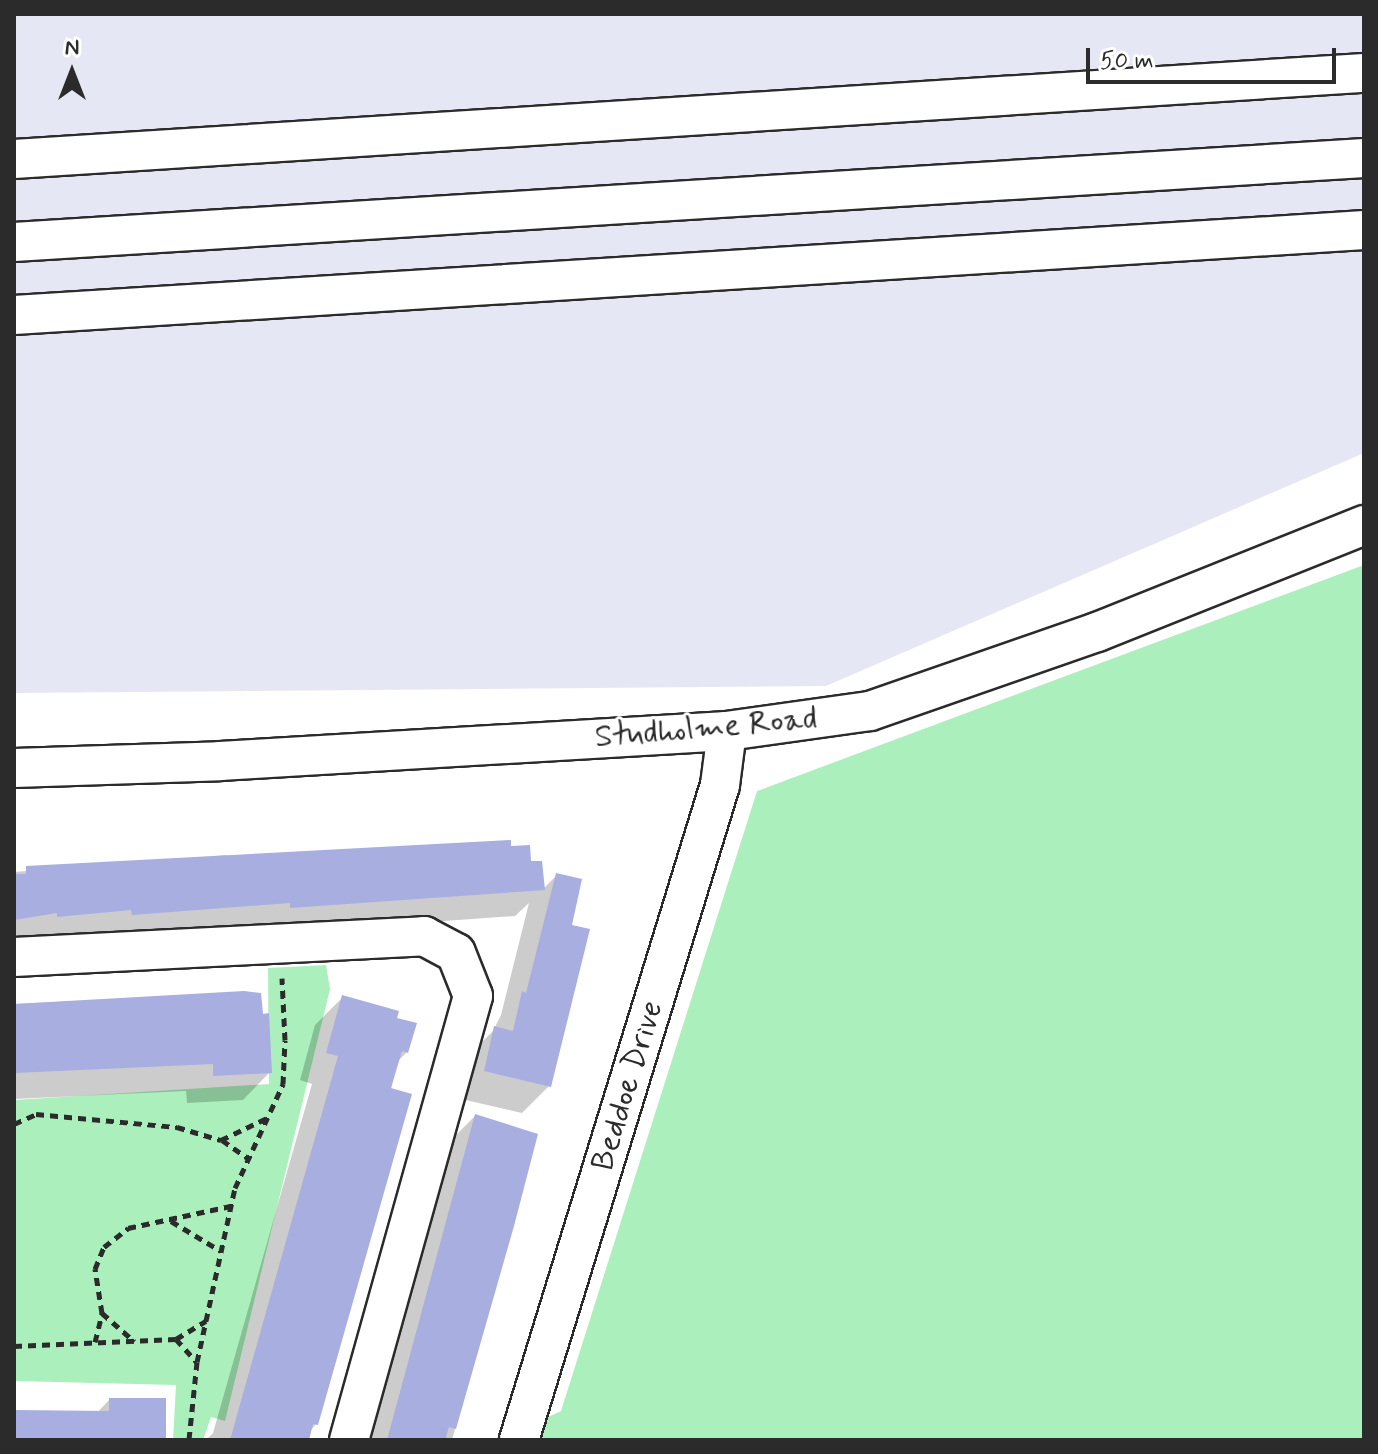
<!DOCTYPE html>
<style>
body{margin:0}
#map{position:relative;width:1378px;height:1454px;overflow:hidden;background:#fff;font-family:Mynerve,sans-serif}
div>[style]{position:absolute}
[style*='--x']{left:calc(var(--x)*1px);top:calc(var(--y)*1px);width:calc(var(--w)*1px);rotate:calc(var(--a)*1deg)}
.built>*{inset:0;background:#e5e7f5}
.green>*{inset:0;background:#abf0bc}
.shadow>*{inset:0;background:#0003}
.building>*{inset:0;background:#a8aedf}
.path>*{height:5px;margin-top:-2.5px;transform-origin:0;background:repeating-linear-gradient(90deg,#2b2b2b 0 8px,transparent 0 14px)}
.roads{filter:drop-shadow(2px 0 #2b2b2b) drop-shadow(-2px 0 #2b2b2b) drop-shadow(0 2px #2b2b2b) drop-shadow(0 -2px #2b2b2b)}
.minor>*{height:38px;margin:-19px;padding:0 19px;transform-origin:19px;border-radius:19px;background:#fff}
span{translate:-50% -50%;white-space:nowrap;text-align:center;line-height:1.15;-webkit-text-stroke:6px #fff;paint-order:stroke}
.street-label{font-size:32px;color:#2b2b2b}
.frame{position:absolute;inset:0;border:16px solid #2b2b2b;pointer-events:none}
.north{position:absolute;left:32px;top:32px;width:80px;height:80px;-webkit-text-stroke:6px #fff;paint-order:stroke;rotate:0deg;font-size:22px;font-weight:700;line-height:32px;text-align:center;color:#2b2b2b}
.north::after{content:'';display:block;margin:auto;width:28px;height:36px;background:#2b2b2b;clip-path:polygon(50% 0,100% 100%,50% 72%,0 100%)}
.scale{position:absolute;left:1086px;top:48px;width:250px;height:36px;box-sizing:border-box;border:4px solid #2b2b2b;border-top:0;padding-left:10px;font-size:24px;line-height:28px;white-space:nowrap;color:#2b2b2b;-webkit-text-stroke:6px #fff;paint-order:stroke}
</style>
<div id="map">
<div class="built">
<div style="clip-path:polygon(14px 14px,1364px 14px,1364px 453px,826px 686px,14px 693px)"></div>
</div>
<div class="green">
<div style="clip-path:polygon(1364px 565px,1364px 1440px,538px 1440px,546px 1418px,561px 1411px,757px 791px)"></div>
<div style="clip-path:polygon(326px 965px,330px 989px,225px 1421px,211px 1417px,203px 1440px,173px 1440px,176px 1385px,14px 1381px,14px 1100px,269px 1084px,268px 968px)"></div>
</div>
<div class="shadow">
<div style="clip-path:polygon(509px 848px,529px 863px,543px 889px,556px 876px,569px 926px,549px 1086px,522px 1113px,457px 1098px,468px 1056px,493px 1031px,501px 1015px,529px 903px,515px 916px,264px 934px,14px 942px,14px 872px,227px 855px,227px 860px)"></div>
<div style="clip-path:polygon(244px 993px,270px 1072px,243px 1100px,187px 1103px,186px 1091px,14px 1099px,14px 1004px)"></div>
<div style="clip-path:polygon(342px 998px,394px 1019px,407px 1052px,397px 1062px,316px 1424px,303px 1440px,206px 1440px,213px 1433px,312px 1084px,300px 1080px,315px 1025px)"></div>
<div style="clip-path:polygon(475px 1116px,535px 1135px,452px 1440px,369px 1440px,448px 1143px)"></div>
<div style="clip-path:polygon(109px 1400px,164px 1440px,14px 1440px,14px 1412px,97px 1413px)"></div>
</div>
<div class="building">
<div style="clip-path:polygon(511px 840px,511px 846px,530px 845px,531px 861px,542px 861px,545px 890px,290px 908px,290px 903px,132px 915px,131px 910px,57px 917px,57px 913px,14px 920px,14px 874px,26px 874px,26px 866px)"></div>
<div style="clip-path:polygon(556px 873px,582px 879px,572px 925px,590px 929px,551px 1087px,484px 1071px,494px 1026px,513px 1031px,522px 991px,526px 993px)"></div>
<div style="clip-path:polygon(244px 991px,261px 993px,263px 1014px,269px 1013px,272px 1073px,213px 1076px,213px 1064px,14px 1073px,14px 1004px)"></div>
<div style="clip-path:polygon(342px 995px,399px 1011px,397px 1018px,417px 1023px,408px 1053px,402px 1051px,391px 1088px,412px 1094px,318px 1425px,313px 1424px,309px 1440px,230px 1440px,338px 1056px,326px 1053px)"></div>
<div style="clip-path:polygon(475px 1114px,538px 1134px,514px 1226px,456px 1429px,449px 1427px,445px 1440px,387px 1440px)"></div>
<div style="clip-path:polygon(109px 1398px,166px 1398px,166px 1440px,14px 1440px,14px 1410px,109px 1411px)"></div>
</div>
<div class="path">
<div style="--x:14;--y:1124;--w:24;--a:-24"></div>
<div style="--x:36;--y:1114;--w:142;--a:5.3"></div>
<div style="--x:177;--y:1127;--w:46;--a:16.5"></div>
<div style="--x:221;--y:1140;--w:51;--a:-25.6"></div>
<div style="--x:222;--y:1140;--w:32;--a:35"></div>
<div style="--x:171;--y:1221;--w:58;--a:31"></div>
<div style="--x:102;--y:1313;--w:43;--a:41.2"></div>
<div style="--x:176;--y:1339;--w:35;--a:-31"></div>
<div style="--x:95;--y:1342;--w:30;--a:-76"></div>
<div style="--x:102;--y:1313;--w:45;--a:-99"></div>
<div style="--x:95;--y:1269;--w:24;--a:-68"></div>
<div style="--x:104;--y:1247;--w:31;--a:-38"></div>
<div style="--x:128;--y:1228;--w:105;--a:-12.1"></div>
<div style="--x:14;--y:1346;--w:162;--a:-2.5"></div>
<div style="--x:176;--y:1339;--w:31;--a:48"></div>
<div style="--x:197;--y:1362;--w:78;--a:95.9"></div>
<div style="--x:197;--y:1362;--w:178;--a:-77.7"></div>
<div style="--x:235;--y:1188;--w:115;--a:-65.2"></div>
<div style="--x:283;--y:1084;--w:44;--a:-87.4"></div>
<div style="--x:285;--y:1040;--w:62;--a:-92.8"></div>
</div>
<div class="roads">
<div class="minor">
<div style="--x:14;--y:159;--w:1353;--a:-3.65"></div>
<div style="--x:14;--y:242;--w:1353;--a:-3.56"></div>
<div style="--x:14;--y:315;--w:1353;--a:-3.6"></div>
<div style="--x:14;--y:768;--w:206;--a:-1.9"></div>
<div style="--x:220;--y:761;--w:508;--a:-3.39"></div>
<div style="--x:727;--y:731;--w:144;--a:-8"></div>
<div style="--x:870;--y:711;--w:240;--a:-19.2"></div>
<div style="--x:1097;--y:632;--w:288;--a:-21.8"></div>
<div style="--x:14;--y:957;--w:411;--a:-2.9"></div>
<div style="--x:424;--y:936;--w:36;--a:28"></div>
<div style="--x:456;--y:953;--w:46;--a:68.4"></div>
<div style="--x:473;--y:996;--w:461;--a:105.6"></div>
<div style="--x:519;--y:1440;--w:685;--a:-72.94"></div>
<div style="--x:720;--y:785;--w:54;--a:-82.6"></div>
</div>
</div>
<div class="street-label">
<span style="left:706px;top:728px;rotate:-5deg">Studholme Road</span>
<span style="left:628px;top:1086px;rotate:-73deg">Beddoe Drive</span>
</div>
<div class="frame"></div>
<div class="north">N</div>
<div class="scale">50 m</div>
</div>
